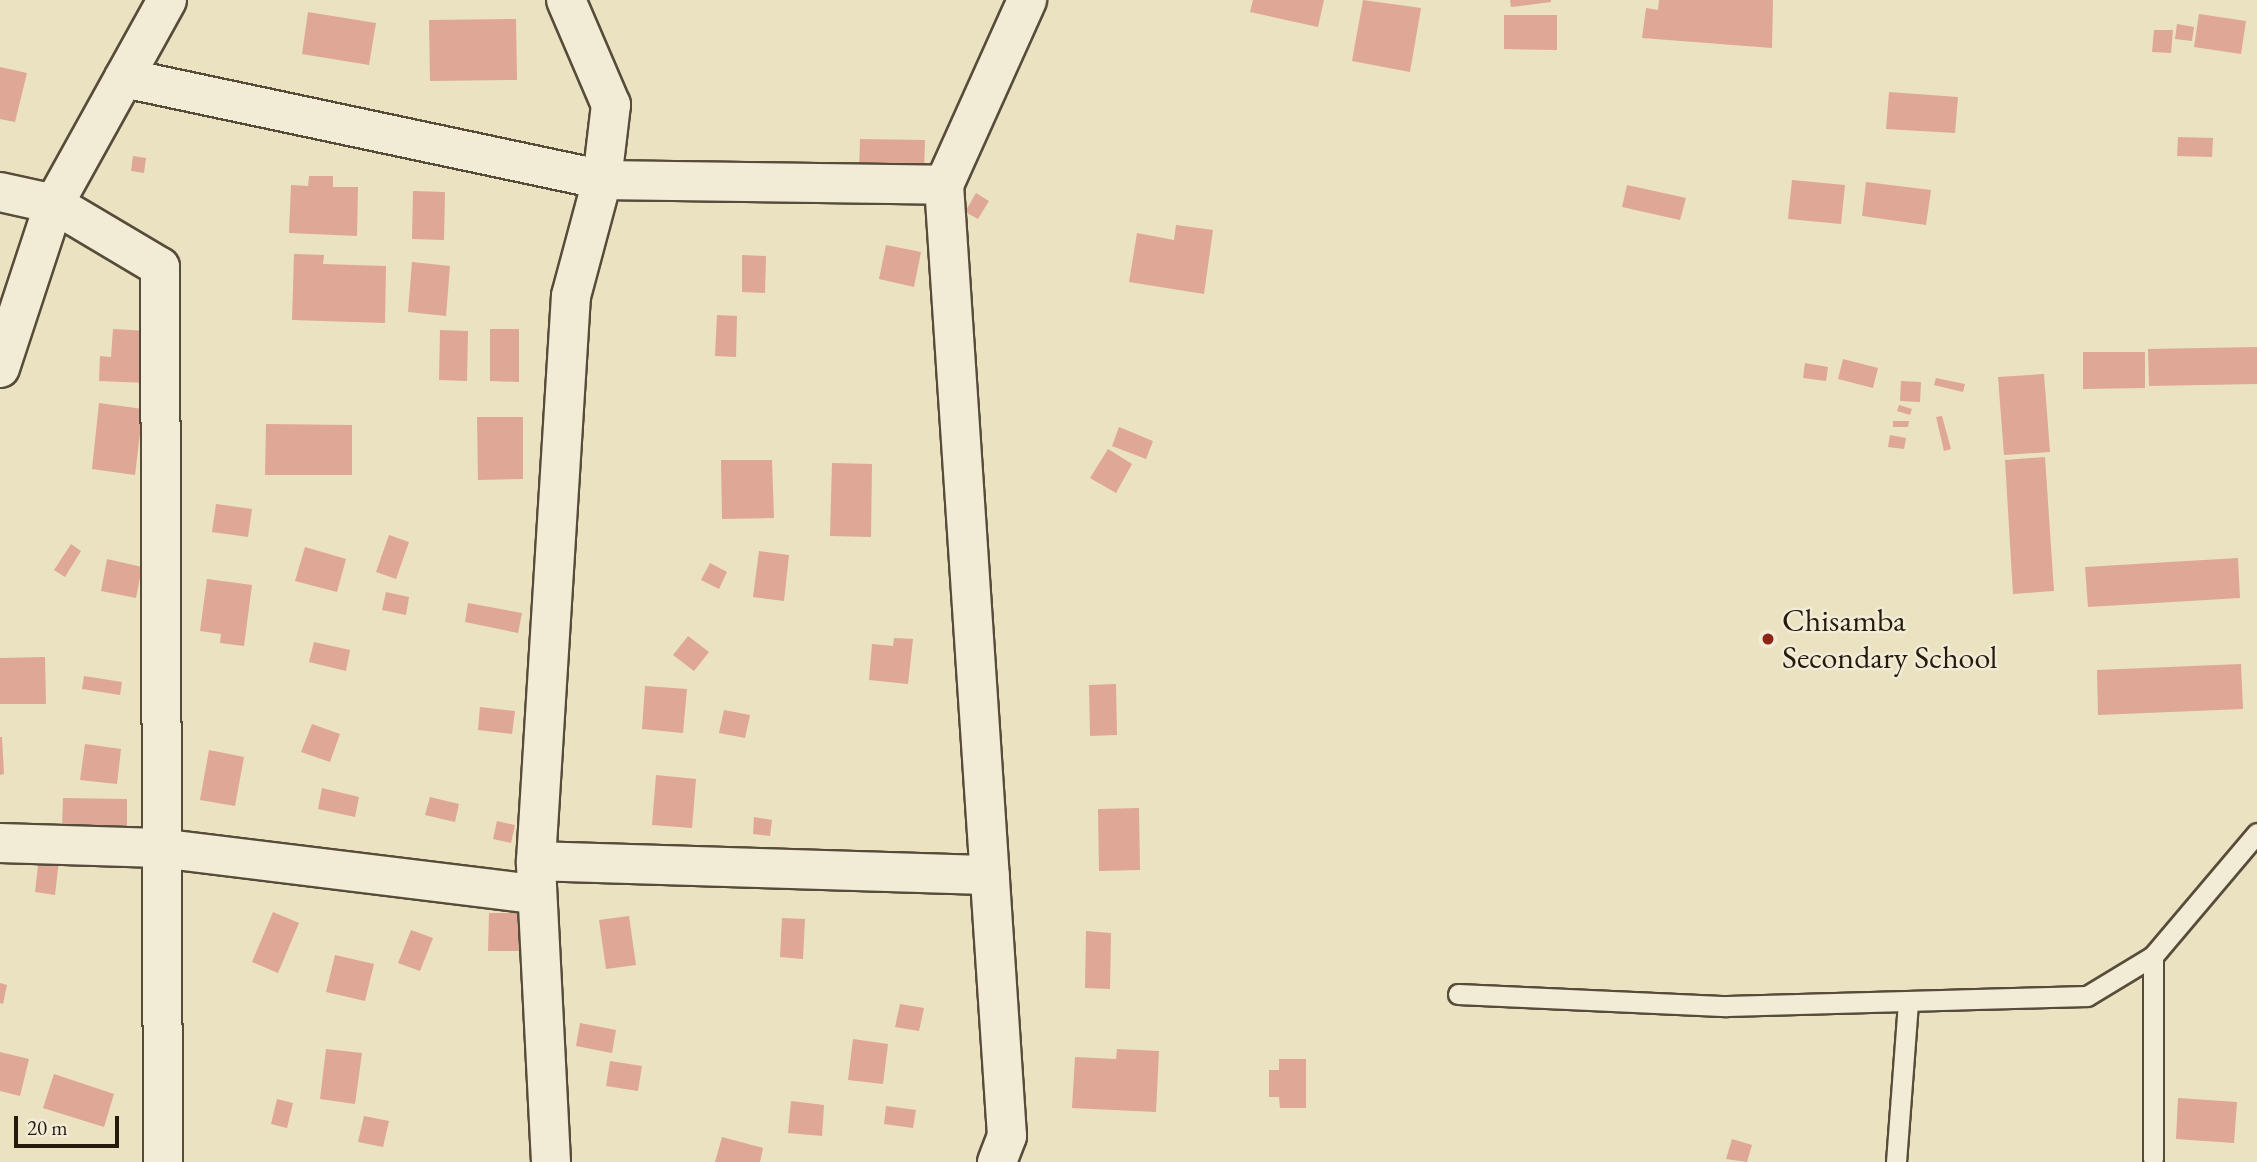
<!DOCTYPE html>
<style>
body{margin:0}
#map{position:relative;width:2257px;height:1162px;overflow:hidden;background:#ebe2c2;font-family:"EB Garamond",serif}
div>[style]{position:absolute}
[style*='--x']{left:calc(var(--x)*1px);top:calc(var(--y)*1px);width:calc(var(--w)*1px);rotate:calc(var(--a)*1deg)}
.building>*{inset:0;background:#dfa796}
.roads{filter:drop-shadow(2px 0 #574c3a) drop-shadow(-2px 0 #574c3a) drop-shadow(0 2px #574c3a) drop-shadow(0 -2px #574c3a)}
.lane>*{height:19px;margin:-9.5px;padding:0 9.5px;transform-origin:9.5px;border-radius:9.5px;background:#f2ecd7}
.street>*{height:38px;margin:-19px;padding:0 19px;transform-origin:19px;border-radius:19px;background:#f2ecd7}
.dots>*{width:19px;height:19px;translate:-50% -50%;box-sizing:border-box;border:4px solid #f2ecd7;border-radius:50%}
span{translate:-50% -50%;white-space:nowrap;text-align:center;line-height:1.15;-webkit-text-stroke:5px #f2ecd7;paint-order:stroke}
.poi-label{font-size:32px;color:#261a0d}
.left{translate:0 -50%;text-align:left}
.scale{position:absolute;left:14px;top:1116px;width:105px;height:32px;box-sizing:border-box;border:4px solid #261a0d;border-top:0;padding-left:9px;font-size:21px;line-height:24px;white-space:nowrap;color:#261a0d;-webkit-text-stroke:5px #f2ecd7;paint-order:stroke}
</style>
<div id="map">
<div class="building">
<div style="clip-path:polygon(1253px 0,1324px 0,1318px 27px,1250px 12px)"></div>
<div style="clip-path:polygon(1363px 0,1421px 8px,1410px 72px,1352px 61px)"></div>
<div style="clip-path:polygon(1510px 0,1551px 0,1551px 2px,1511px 7px)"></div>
<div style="clip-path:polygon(1659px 0,1773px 0,1772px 48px,1642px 38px,1646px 8px,1658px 10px)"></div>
<div style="clip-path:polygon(308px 12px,376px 23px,369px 65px,302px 54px)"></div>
<div style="clip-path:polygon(2199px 14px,2246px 21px,2241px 54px,2194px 47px)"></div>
<div style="clip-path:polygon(1504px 15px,1557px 15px,1557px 50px,1504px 49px)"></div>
<div style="clip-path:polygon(516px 19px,517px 80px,430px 81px,429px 20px)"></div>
<div style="clip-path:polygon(2177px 24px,2194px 27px,2192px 41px,2175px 39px)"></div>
<div style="clip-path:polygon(2154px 30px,2173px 30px,2171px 53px,2152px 52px)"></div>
<div style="clip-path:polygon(0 67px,27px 73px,15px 122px,0 119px)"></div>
<div style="clip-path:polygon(1889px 92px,1958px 97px,1955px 133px,1886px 129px)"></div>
<div style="clip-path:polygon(2178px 137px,2213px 138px,2212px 157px,2177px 156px)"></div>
<div style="clip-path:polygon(860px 139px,925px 140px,924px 173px,859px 172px)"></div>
<div style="clip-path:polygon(133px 156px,146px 158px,144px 173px,131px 171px)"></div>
<div style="clip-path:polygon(309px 176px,333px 176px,333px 187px,358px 187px,357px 236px,289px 233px,291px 185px,308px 186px)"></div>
<div style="clip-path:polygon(1792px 180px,1845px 185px,1841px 224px,1788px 219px)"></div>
<div style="clip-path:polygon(1866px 182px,1931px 190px,1926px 225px,1862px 216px)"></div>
<div style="clip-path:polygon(1627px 185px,1686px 198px,1680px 220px,1622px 207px)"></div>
<div style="clip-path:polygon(413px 191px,445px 192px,444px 240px,412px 239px)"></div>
<div style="clip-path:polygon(976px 193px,989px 201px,978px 219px,965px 212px)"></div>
<div style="clip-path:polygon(1176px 225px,1213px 230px,1204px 294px,1129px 282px,1137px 233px,1174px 240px)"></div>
<div style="clip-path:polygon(886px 245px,921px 252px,914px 287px,879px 279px)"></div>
<div style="clip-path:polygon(294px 254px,324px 255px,323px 264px,386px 266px,385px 323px,292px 320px)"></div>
<div style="clip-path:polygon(742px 255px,766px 256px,765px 293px,742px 292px)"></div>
<div style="clip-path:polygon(412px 262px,450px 266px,446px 316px,408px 312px)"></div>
<div style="clip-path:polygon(717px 315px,737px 316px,736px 357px,715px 356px)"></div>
<div style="clip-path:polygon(113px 329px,148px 331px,146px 383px,99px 381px,100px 356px,111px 357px)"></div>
<div style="clip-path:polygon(490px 329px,519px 329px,519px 382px,490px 381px)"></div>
<div style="clip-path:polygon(440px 330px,468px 331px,467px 381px,439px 380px)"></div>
<div style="clip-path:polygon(2257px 347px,2257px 384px,2149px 386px,2148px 349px)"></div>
<div style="clip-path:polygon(2083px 352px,2145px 352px,2145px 388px,2083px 389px)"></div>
<div style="clip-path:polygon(1843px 359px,1878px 368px,1873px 388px,1838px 379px)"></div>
<div style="clip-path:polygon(1805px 363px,1828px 367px,1826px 381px,1803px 378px)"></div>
<div style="clip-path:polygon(2044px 374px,2050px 452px,2004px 455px,1998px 377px)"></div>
<div style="clip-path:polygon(1936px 378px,1965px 384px,1963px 392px,1934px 385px)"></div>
<div style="clip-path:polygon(1901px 381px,1921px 382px,1920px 402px,1900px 401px)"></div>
<div style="clip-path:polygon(99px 403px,143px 409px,135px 475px,92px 469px)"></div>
<div style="clip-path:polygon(1899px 405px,1912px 409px,1910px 415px,1897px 411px)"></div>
<div style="clip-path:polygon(1942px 416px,1951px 449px,1944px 451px,1936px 417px)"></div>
<div style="clip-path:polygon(477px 417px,523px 417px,523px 479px,478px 480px)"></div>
<div style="clip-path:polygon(1893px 421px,1909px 421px,1908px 427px,1893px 427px)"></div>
<div style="clip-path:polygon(266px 424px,352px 425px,352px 475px,265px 475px)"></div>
<div style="clip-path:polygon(1119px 427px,1153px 441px,1146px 459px,1112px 446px)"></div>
<div style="clip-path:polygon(1890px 435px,1906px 438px,1904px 449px,1888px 447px)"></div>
<div style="clip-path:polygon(1108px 449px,1132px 464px,1116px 493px,1090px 478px)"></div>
<div style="clip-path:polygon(2045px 457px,2054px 591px,2013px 594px,2005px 460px)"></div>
<div style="clip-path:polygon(721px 460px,772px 460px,774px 518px,722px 519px)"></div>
<div style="clip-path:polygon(832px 463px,872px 464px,871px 537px,830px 536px)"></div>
<div style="clip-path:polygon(216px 504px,252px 509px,248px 537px,212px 532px)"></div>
<div style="clip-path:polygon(389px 535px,409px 542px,396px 579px,376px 572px)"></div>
<div style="clip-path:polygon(71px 544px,81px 551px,65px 577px,54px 570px)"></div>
<div style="clip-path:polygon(305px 547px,346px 559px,337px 592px,295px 581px)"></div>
<div style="clip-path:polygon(759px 551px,789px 555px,784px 601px,753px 597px)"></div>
<div style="clip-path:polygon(2238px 558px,2240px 598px,2088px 607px,2085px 567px)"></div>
<div style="clip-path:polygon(107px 559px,142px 567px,136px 598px,101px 591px)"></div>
<div style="clip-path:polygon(710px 563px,727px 572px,719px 589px,701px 580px)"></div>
<div style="clip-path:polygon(207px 579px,252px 585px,244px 646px,220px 643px,221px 634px,200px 631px)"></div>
<div style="clip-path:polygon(386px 592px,409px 597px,406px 615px,382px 610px)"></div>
<div style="clip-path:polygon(468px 603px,522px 613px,518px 633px,465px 622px)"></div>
<div style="clip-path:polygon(688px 636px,709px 652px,694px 671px,673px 655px)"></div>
<div style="clip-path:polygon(894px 638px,913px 639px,908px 684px,869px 680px,872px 644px,893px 646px)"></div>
<div style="clip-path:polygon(314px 642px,350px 650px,346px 671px,309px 662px)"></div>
<div style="clip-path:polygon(45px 657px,46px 704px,0 704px,0 658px)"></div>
<div style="clip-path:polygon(2241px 664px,2243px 709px,2098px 715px,2097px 670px)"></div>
<div style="clip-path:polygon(84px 676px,122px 682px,120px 695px,82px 689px)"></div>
<div style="clip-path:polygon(1116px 684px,1117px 735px,1090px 736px,1089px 685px)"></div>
<div style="clip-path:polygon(645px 686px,687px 689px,683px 733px,642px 729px)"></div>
<div style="clip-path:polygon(480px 707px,515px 711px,512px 734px,478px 730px)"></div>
<div style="clip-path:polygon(724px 710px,750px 715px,745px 738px,719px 733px)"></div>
<div style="clip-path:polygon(312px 724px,340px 734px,330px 762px,301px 752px)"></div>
<div style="clip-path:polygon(0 737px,2px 737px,4px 774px,0 775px)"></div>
<div style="clip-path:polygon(85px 744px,121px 749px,117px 784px,80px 780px)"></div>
<div style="clip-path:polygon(209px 750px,244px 757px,235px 806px,200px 800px)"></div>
<div style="clip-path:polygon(656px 775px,696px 779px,692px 828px,652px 825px)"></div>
<div style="clip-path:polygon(322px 788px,359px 797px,355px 817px,318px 809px)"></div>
<div style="clip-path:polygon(430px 797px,459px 804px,455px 822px,425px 815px)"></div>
<div style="clip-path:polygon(63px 798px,127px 799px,127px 830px,62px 829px)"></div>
<div style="clip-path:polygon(1139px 808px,1140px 870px,1099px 871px,1098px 809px)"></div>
<div style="clip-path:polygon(754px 817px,772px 820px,770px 836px,753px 834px)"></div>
<div style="clip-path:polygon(497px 821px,515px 825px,511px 843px,493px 839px)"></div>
<div style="clip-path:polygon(39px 857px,59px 860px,55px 895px,35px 892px)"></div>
<div style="clip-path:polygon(273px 912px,299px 923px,278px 973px,252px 962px)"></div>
<div style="clip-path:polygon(489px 913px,522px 913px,522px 951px,488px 951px)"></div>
<div style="clip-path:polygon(629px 916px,636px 965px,606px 969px,599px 920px)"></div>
<div style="clip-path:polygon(782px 918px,805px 919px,803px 959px,780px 957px)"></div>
<div style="clip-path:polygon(411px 930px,433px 938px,420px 971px,398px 963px)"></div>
<div style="clip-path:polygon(1086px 931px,1111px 933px,1110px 989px,1085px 988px)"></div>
<div style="clip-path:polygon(335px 955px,374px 964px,365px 1001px,326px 992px)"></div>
<div style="clip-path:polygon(0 983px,7px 985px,3px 1004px,0 1003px)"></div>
<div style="clip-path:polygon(900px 1004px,924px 1008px,919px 1031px,895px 1027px)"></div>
<div style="clip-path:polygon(580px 1023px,616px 1030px,612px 1053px,576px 1046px)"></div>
<div style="clip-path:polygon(853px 1039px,888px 1044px,883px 1084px,848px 1080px)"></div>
<div style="clip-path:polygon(326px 1049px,362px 1053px,355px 1104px,320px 1099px)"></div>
<div style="clip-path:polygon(1117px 1049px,1159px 1051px,1156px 1112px,1072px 1108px,1075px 1057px,1116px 1059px)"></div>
<div style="clip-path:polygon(0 1052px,29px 1059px,20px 1096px,0 1091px)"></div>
<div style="clip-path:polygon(1279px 1059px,1306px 1059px,1306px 1108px,1280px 1108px,1279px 1097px,1269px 1097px,1269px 1070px,1279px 1070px)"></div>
<div style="clip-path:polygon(610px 1061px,642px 1066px,638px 1091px,606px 1086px)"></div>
<div style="clip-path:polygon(54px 1074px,114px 1094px,104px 1127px,43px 1108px)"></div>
<div style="clip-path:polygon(2178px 1098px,2237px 1102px,2234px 1143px,2176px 1139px)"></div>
<div style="clip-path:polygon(277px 1099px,293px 1103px,287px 1128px,271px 1124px)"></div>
<div style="clip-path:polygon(791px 1101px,824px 1105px,822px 1136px,788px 1133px)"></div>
<div style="clip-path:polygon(886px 1106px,916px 1110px,913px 1128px,884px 1124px)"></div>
<div style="clip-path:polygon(364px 1116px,389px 1121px,383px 1147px,358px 1142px)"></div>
<div style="clip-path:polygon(722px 1137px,763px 1148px,760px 1162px,715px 1162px)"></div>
<div style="clip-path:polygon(1732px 1139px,1752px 1145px,1747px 1162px,1726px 1159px)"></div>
</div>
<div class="roads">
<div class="lane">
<div style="--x:1458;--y:994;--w:269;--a:2.6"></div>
<div style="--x:1727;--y:1006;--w:360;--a:-1.6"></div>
<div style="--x:2087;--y:996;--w:77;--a:-31.2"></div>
<div style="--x:2153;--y:956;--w:161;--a:-49.8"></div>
<div style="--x:2153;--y:1159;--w:203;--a:-90"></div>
<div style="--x:1896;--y:1162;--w:161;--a:-85.7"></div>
</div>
<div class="street">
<div style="--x:124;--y:78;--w:489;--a:12"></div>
<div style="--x:602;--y:180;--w:342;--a:0.8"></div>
<div style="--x:0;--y:192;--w:55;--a:12.5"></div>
<div style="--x:54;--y:204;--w:123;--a:30.7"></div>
<div style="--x:160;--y:267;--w:895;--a:89.81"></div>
<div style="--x:0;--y:368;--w:173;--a:-71.8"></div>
<div style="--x:54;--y:204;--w:233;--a:-61"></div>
<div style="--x:0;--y:843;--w:159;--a:1.8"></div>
<div style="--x:159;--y:848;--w:380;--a:7"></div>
<div style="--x:536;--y:861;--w:454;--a:1.8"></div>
<div style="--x:551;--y:1162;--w:301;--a:-92.9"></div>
<div style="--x:536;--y:861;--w:566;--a:-86.46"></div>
<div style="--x:571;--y:296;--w:120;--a:-75"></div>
<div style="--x:602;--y:180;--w:76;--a:-83.2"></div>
<div style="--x:611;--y:105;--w:114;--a:-113.2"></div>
<div style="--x:997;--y:1162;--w:28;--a:-69"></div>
<div style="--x:1007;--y:1136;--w:953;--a:-93.79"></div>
<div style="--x:944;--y:185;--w:203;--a:-65.8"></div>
</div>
</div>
<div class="dots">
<div style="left:1768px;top:639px;background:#8f2418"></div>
</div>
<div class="poi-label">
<span class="left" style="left:1782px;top:639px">Chisamba<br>Secondary School</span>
</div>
<div class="scale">20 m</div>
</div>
